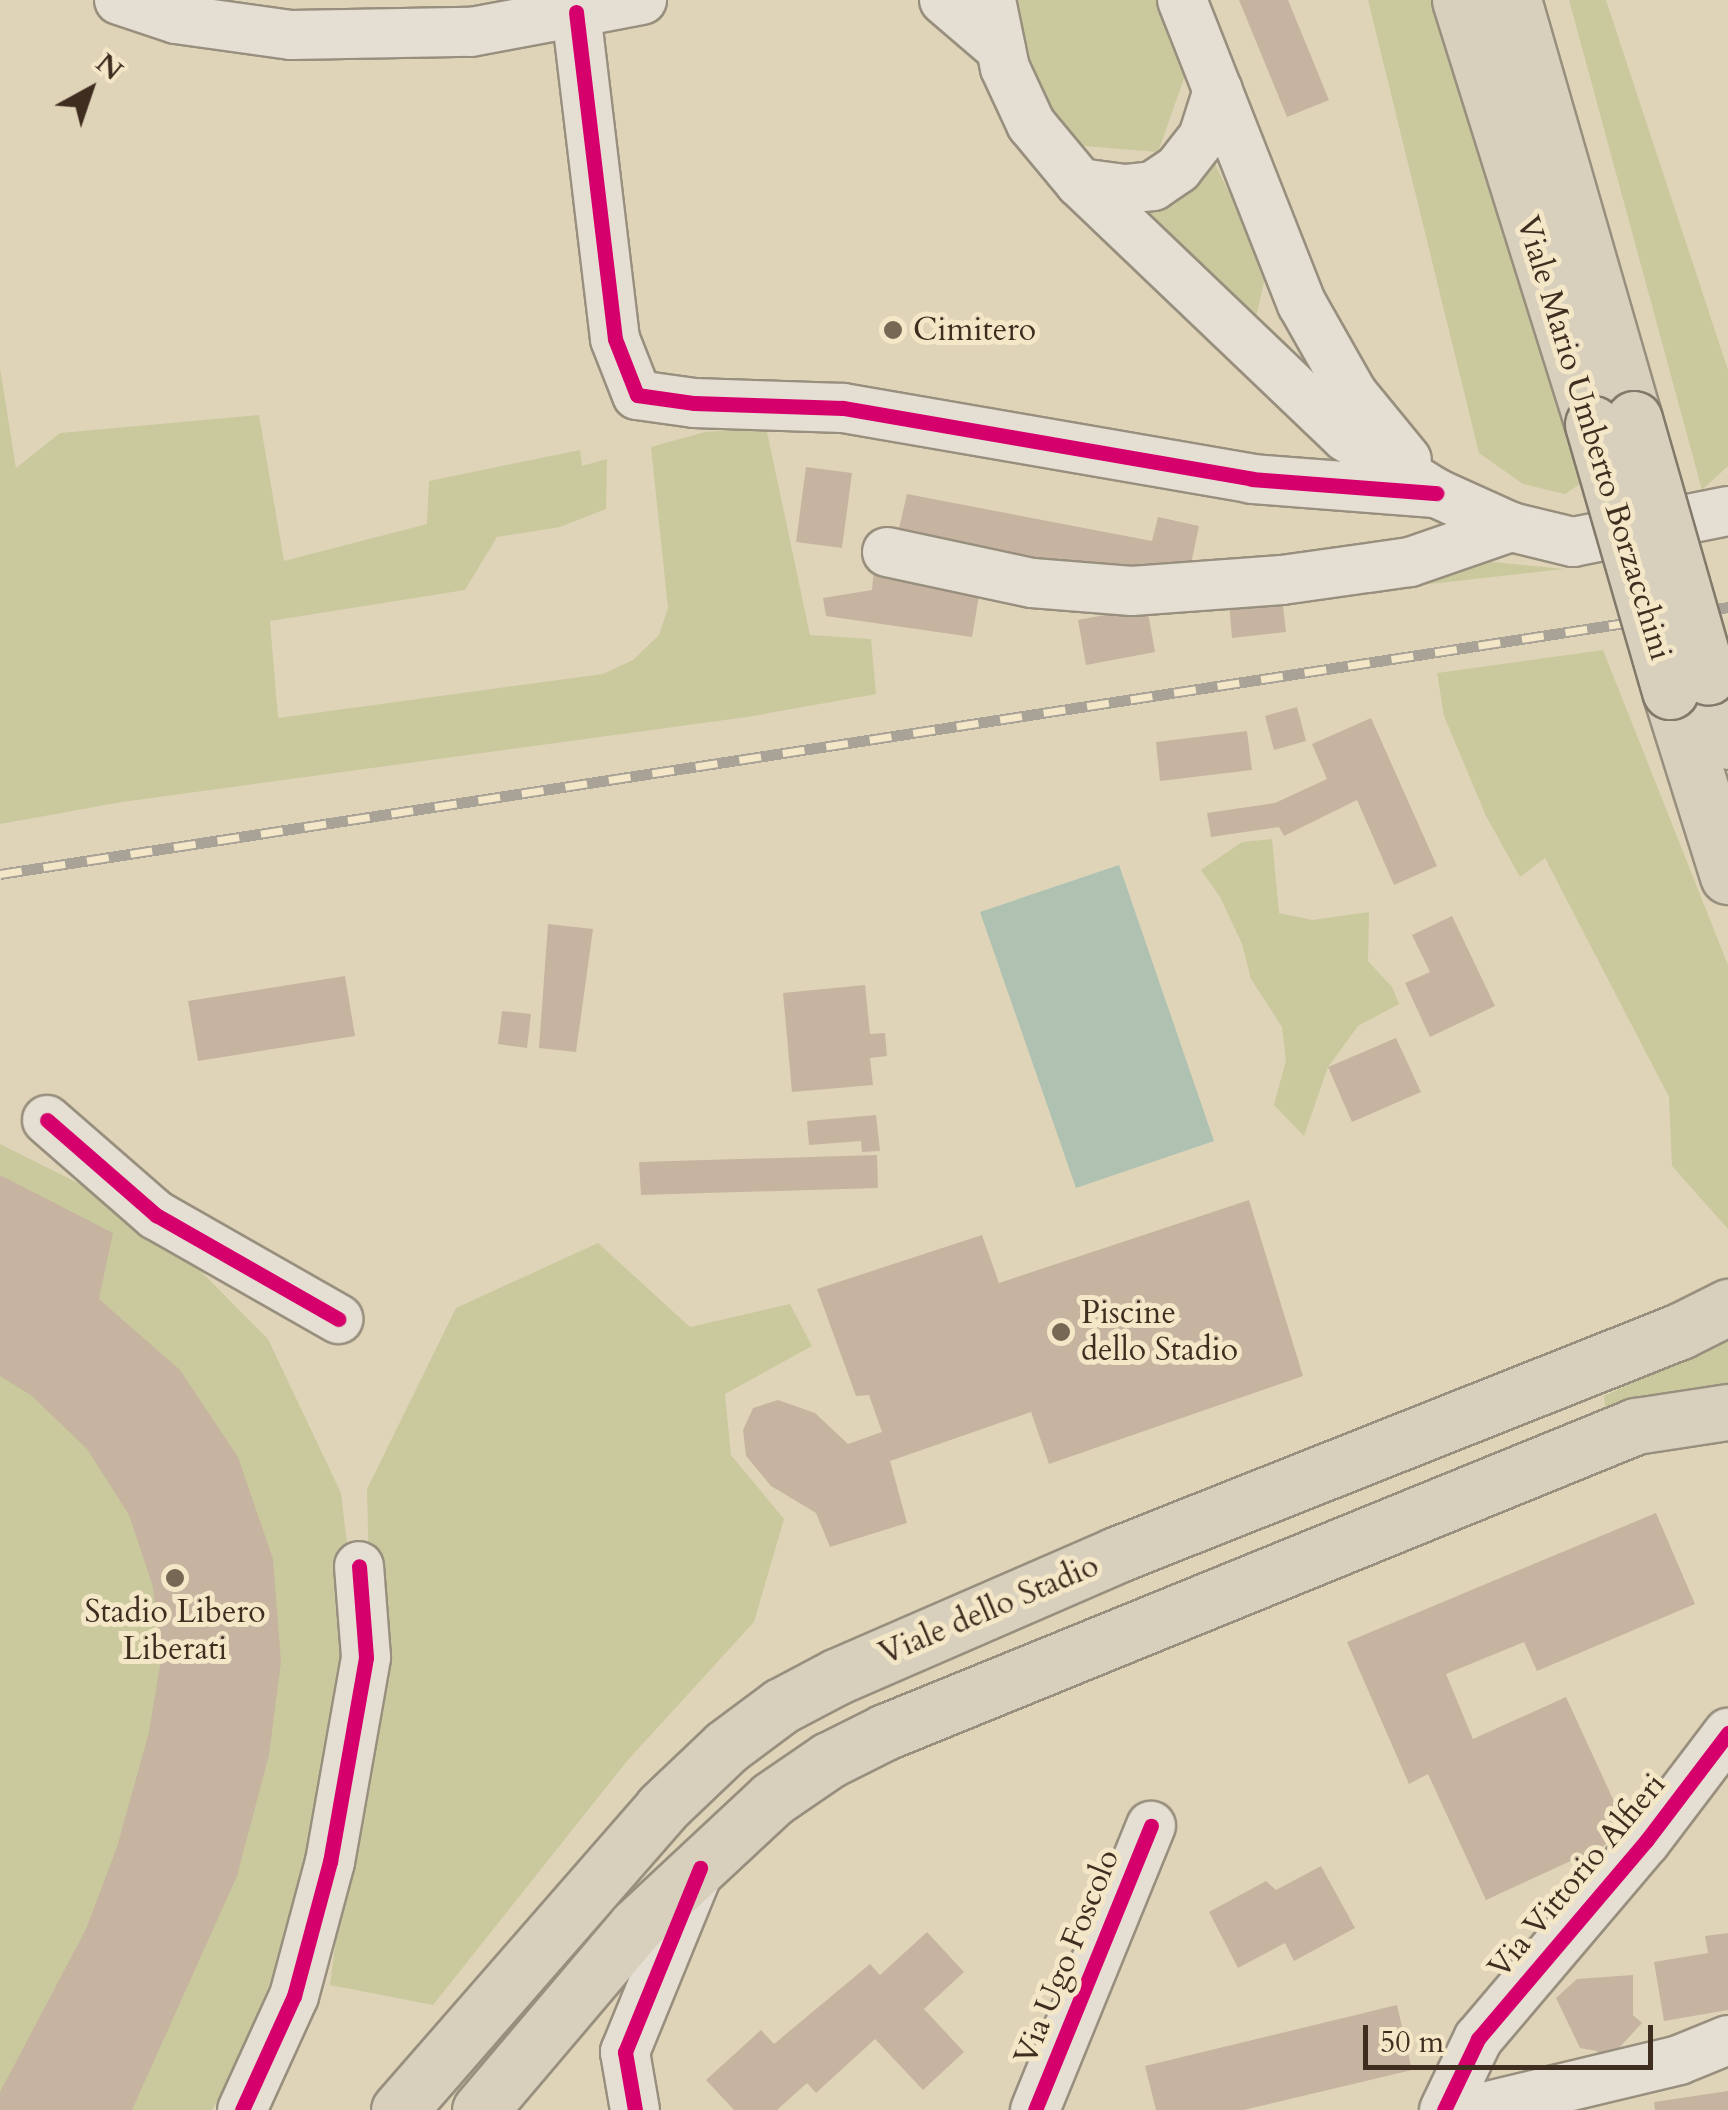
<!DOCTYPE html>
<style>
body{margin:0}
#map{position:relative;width:1728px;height:2110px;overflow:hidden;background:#dfd4b8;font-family:Cardo,serif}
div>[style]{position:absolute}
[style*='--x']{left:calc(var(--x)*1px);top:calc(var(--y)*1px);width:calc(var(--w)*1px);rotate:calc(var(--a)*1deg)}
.green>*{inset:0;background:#cac99d}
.water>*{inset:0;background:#afc2b2}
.building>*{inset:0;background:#c6b4a1}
.roads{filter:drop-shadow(2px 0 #988f7e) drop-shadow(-2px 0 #988f7e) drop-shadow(0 2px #988f7e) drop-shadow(0 -2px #988f7e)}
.minor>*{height:48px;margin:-24px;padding:0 24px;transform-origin:24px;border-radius:24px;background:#e4dfd2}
.major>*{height:55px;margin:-27.5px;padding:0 27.5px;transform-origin:27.5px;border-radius:27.5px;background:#d8d0bd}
.rail>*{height:11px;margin-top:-5.5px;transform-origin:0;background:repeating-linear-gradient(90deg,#f4e7c7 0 22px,#a9a397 0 44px);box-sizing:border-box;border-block:2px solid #a9a397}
.bridges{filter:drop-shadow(2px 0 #82796a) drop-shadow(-2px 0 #82796a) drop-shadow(0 2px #82796a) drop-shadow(0 -2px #82796a)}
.major-bridge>*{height:55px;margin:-27.5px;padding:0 27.5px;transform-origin:27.5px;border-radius:27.5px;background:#d8d0bd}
.cycleway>*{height:15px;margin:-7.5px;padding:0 7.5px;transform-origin:7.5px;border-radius:7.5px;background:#d6006c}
.dots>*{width:28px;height:28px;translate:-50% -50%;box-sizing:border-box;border:5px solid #f4e7c7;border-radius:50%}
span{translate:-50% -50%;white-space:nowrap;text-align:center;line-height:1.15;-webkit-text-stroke:10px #f4e7c7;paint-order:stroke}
.poi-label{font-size:32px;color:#3f2d20}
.left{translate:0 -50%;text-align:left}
.street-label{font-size:32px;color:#3f2d20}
.north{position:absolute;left:40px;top:40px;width:100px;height:100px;-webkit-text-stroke:8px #f4e7c7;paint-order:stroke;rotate:40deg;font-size:28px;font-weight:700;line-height:40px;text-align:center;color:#3f2d20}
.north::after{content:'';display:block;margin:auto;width:35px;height:45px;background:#3f2d20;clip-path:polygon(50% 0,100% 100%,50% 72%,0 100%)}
.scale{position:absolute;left:1363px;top:2025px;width:290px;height:45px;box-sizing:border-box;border:5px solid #3f2d20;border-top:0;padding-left:12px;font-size:30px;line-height:35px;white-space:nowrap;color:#3f2d20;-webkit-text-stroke:8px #f4e7c7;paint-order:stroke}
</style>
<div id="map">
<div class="green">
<div style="clip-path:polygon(1007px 0,1166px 0,1187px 70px,1158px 152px,1071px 145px,1007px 38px)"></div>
<div style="clip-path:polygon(1368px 0,1444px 0,1583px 482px,1565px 494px,1523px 484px,1479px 453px)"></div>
<div style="clip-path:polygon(1569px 0,1606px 0,1728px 370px,1728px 466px,1702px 490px)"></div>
<div style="clip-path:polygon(1212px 158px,1267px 269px,1256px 317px,1176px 256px,1143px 211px)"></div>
<div style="clip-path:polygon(0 327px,0 368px,16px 468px,60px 433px,259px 415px,284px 561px,427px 524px,429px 481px,580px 450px,582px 466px,607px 459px,606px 509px,560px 527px,497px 537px,465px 590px,270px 621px,278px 718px,603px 674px,633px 660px,659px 635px,668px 608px,651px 447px,705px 432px,766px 427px,810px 635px,871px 639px,876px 694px,747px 717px,122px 802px,0 824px)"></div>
<div style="clip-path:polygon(1482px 561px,1564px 569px,1403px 587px)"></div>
<div style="clip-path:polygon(1603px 650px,1728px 965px,1728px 1229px,1672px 1166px,1669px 1097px,1545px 858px,1520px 877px,1486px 816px,1444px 716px,1437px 673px)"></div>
<div style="clip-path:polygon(1272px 839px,1279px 913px,1312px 920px,1369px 912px,1368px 961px,1392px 987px,1399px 1004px,1358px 1026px,1328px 1067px,1304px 1136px,1274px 1105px,1286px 1060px,1282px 1027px,1251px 979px,1242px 944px,1220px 897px,1201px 870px,1242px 842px)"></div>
<div style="clip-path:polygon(0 1144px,148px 1218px,268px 1339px,341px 1493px,361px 1662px,284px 1947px,235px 2070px,212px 2110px,0 2110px)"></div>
<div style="clip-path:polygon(598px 1243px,690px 1327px,790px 1304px,812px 1346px,725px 1394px,731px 1455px,784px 1519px,754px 1622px,627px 1761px,433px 2005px,330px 1985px,371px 1665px,367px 1489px,456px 1308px)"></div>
<div style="clip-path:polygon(1728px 1339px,1728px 1398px,1605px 1406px,1604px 1396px)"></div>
</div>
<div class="water">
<div style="clip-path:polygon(1119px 865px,1214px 1141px,1076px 1188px,980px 912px)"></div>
</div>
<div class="building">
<div style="clip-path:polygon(1239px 0,1288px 0,1329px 100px,1287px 117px)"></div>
<div style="clip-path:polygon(806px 467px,852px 473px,842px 548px,796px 542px)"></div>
<div style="clip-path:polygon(907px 494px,1152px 541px,1158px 517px,1199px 526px,1187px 583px,896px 541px)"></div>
<div style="clip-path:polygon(875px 556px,982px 578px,972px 637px,826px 616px,823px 598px,872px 590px)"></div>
<div style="clip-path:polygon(1282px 597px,1286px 632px,1232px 638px,1229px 602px)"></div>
<div style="clip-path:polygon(1147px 607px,1155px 652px,1086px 665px,1078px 620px)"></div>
<div style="clip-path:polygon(1297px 707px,1306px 741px,1274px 750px,1265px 716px)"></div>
<div style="clip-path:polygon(1371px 718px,1437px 866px,1394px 885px,1357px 800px,1284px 836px,1279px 827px,1211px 837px,1207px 813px,1275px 803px,1327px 779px,1312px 744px)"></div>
<div style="clip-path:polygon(1247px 731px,1252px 770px,1160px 781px,1156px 742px)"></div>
<div style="clip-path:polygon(1452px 916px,1495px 1006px,1430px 1037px,1405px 983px,1430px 972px,1412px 935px)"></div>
<div style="clip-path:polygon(548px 924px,593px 929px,576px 1052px,539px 1048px)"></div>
<div style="clip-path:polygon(345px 976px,355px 1036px,198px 1061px,188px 1001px)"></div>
<div style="clip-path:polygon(865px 985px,870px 1034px,885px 1033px,887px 1056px,870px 1058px,873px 1085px,792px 1092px,783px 993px)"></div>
<div style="clip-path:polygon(502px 1011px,531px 1014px,527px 1048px,498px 1044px)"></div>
<div style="clip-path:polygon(1396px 1038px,1421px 1092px,1352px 1122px,1328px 1067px)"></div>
<div style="clip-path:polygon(876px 1115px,880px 1151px,862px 1152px,861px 1141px,809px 1145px,807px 1121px)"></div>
<div style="clip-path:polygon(877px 1155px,878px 1188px,641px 1195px,639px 1162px)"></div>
<div style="clip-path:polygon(0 1175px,113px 1233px,99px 1299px,180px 1370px,238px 1457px,273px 1559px,281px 1662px,269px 1755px,237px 1876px,132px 2110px,0 2110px,0 2092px,86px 1929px,117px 1847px,149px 1732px,160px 1665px,153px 1587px,129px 1515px,87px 1449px,32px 1396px,0 1376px)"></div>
<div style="clip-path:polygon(1249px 1200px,1303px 1376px,1049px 1464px,1031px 1412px,890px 1461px,907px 1523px,830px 1547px,816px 1513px,771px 1486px,746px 1456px,743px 1430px,753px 1408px,778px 1400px,815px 1413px,848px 1444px,882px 1432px,869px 1395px,856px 1396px,817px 1289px,982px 1235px,999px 1283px)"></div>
<div style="clip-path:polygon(1656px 1513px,1695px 1604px,1537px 1671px,1524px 1642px,1446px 1674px,1473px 1739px,1566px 1697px,1629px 1834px,1486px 1900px,1428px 1774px,1409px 1784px,1347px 1642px)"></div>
<div style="clip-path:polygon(1321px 1866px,1355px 1928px,1294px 1961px,1285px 1943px,1238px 1968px,1209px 1912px,1266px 1881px,1276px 1890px)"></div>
<div style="clip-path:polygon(927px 1932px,964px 1972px,924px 2009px,964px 2052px,923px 2090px,875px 2039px,816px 2093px,807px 2083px,777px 2110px,734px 2110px,706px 2080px,761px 2030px,774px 2044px,870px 1964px,880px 1975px)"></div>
<div style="clip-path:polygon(1728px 1933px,1728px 2010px,1664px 2021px,1654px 1962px,1708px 1953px,1705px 1936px)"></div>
<div style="clip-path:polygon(1633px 1975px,1633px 2015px,1642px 2023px,1607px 2061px,1597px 2051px,1580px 2048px,1556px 1998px,1577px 1979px)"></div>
<div style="clip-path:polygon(1397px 2005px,1412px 2070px,1244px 2110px,1156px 2110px,1145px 2066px)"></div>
<div style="clip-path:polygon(1728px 2091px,1728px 2110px,1655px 2110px,1654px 2102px)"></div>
</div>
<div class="roads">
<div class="minor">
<div style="--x:119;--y:0;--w:60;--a:18.4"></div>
<div style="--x:176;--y:19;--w:116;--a:7.9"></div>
<div style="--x:291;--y:35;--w:180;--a:-1"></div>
<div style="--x:471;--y:32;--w:174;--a:-10.6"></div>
<div style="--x:944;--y:0;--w:75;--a:40.7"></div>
<div style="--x:991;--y:0;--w:69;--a:78.4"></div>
<div style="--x:1005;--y:68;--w:62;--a:65.1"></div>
<div style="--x:1031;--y:124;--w:77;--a:50.3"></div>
<div style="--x:1080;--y:183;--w:368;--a:43.7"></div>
<div style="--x:1346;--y:437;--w:106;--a:31.9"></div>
<div style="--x:1436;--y:493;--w:82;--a:24.4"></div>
<div style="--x:1511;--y:527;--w:64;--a:13.6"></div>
<div style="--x:1573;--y:542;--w:158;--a:-11.3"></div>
<div style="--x:1182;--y:0;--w:327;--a:68.5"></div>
<div style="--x:1302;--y:304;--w:103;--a:60.5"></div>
<div style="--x:1353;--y:394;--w:85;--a:50.7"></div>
<div style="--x:576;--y:12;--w:329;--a:83.2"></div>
<div style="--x:615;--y:339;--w:60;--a:68.6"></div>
<div style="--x:637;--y:395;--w:58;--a:8"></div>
<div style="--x:694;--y:403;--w:149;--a:1.9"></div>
<div style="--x:843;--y:408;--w:415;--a:9.8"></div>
<div style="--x:1252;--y:479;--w:185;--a:4.4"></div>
<div style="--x:1080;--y:183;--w:45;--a:7.6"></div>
<div style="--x:1125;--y:189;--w:28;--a:-6"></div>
<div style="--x:1153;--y:186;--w:30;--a:-34"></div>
<div style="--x:1178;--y:169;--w:41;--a:-52"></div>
<div style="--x:1203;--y:137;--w:49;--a:-72.3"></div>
<div style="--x:887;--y:552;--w:148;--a:12.1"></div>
<div style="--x:1032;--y:583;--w:100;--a:4.6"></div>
<div style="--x:1132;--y:591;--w:150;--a:-4.2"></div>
<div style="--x:1282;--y:580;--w:129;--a:-8"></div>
<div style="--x:1410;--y:562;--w:107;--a:-19.1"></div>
<div style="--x:47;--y:1120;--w:145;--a:41.1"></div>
<div style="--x:156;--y:1215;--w:210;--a:29.7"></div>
<div style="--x:242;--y:2110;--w:125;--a:-65.5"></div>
<div style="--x:294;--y:1996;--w:139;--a:-75"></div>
<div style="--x:330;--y:1862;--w:208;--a:-80"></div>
<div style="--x:366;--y:1657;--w:91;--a:-94.4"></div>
<div style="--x:635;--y:2110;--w:59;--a:-99.8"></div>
<div style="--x:625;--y:2052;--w:199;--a:-67.8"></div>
<div style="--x:1035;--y:2110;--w:307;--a:-67.8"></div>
<div style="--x:1444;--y:2110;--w:79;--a:-64.4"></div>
<div style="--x:1478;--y:2039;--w:260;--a:-49.7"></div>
<div style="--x:1646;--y:1841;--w:136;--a:-52.8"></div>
<div style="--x:1471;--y:2110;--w:214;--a:-13.5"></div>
<div style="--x:1679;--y:2060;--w:53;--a:-22.2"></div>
</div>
<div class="major">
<div style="--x:1460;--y:0;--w:444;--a:72.6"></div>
<div style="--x:1513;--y:0;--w:436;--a:73.9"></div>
<div style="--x:1708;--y:677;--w:67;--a:72.6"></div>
<div style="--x:1670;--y:691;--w:194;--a:72.6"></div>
<div style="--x:399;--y:2110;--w:400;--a:-48.9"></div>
<div style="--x:662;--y:1808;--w:88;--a:-43.6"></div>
<div style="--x:726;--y:1747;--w:69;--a:-36.7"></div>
<div style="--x:781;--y:1706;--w:64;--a:-27.8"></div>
<div style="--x:838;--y:1676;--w:303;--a:-23.5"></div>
<div style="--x:1116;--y:1555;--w:607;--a:-21.66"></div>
<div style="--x:1680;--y:1331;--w:54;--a:-26.6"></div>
<div style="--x:480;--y:2110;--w:241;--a:-49.7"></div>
<div style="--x:636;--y:1926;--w:186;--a:-43"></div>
<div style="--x:772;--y:1799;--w:69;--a:-34.4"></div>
<div style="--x:829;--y:1760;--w:63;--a:-26.6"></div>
<div style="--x:885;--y:1732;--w:811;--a:-22.17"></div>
<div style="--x:1636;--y:1426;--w:93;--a:-8.7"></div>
</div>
</div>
<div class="rail">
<div style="--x:0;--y:874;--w:1749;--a:-8.78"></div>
</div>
<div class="bridges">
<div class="major-bridge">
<div style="--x:1634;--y:419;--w:268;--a:74"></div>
<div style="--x:1593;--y:424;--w:278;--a:73.9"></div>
</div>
</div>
<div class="cycleway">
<div style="--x:576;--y:12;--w:329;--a:83.2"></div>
<div style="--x:615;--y:339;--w:60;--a:68.6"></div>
<div style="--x:637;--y:395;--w:58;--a:8"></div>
<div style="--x:694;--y:403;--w:149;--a:1.9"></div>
<div style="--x:843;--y:408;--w:415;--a:9.8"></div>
<div style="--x:1252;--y:479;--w:185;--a:4.4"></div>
<div style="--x:47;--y:1120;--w:145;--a:41.1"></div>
<div style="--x:156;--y:1215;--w:210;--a:29.7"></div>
<div style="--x:242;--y:2110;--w:125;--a:-65.5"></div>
<div style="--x:294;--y:1996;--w:139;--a:-75"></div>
<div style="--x:330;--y:1862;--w:208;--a:-80"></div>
<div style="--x:366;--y:1657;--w:91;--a:-94.4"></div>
<div style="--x:635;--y:2110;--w:59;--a:-99.8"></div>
<div style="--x:625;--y:2052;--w:199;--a:-67.8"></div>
<div style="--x:1035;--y:2110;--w:307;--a:-67.8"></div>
<div style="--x:1444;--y:2110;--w:79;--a:-64.4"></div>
<div style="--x:1478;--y:2039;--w:260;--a:-49.7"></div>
<div style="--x:1646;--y:1841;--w:136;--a:-52.8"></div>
</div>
<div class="dots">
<div style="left:893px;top:330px;background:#776755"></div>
<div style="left:1061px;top:1332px;background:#776755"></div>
<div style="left:175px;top:1578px;background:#776755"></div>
</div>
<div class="poi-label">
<span class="left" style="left:913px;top:330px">Cimitero</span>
<span class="left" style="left:1081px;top:1332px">Piscine<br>dello Stadio</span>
<span style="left:175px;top:1631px">Stadio Libero<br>Liberati</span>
</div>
<div class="street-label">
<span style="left:1594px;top:438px;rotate:73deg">Viale Mario Umberto Borzacchini</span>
<span style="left:989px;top:1610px;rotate:-23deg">Viale dello Stadio</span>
<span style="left:1577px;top:1876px;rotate:-50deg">Via Vittorio Alfieri</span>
<span style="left:1067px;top:1957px;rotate:-68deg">Via Ugo Foscolo</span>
</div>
<div class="north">N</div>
<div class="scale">50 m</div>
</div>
